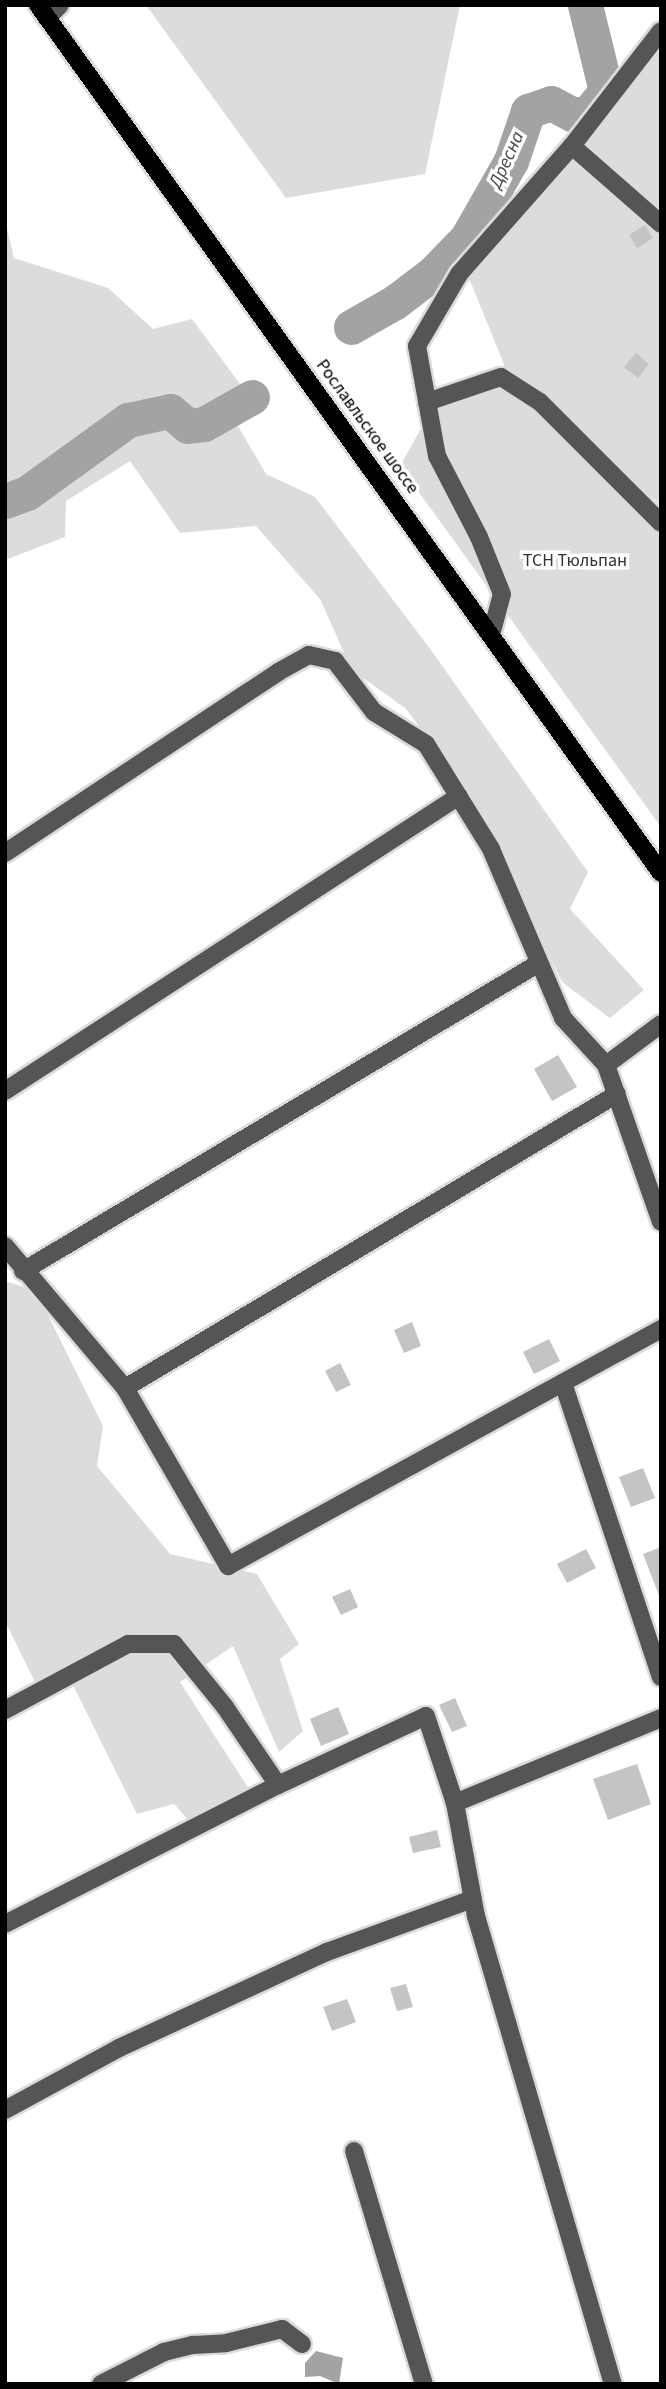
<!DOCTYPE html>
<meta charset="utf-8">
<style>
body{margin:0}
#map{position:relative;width:666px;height:2389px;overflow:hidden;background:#fff;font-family:"Source Sans 3",sans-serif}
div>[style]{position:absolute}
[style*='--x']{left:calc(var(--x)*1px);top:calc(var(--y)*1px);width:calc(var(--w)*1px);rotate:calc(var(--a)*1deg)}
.green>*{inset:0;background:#dcdcdc}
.water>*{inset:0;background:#a3a3a3}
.river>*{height:35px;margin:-17.5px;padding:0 17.5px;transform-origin:17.5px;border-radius:17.5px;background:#a3a3a3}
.building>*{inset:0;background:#c4c4c4}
.roads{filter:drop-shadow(2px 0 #dbdbdb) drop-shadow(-2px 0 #dbdbdb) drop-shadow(0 2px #dbdbdb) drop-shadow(0 -2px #dbdbdb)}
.minor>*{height:18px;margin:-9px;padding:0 9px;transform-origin:9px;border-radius:9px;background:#555}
.major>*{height:18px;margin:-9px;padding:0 9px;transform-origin:9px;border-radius:9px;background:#000}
span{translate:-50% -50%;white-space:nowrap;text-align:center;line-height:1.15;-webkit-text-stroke:7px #fff;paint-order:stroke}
.street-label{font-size:18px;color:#000}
.park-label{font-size:18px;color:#333}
.water-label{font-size:19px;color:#444;font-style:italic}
.frame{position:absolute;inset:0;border:7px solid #000;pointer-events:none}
</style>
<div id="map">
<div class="green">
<div style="clip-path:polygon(146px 5px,460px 5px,425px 174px,286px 198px)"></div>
<div style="clip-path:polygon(661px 45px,661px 505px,505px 367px,469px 278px)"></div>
<div style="clip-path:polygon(5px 220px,14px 258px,108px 288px,153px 329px,192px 319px,243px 388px,228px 409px,266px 474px,315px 497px,431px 650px,588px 872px,570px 909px,644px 990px,610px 1018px,562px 982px,467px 787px,405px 708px,352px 670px,320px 599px,256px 526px,180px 533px,130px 461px,66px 501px,65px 537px,5px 560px)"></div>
<div style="clip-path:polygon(493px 383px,518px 395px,661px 524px,661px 827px,400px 466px,440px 395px)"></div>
<div style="clip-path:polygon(5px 1281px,36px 1291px,103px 1426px,97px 1466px,170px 1554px,257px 1574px,299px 1644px,280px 1659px,303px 1731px,279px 1752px,233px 1646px,180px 1682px,249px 1789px,203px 1836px,174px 1804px,137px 1814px,68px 1675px,36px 1684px,5px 1621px)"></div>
</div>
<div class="water">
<div style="clip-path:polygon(316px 2351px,343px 2358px,339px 2384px,320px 2376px,305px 2377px,305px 2363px)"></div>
</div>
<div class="river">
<div style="--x:351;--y:327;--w:51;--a:-29.6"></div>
<div style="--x:395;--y:302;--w:48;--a:-37.3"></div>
<div style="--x:433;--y:273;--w:49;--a:-45.8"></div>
<div style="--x:467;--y:238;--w:89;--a:-60.3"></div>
<div style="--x:511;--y:161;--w:53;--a:-71.2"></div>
<div style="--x:528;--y:111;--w:24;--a:-19"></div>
<div style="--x:551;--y:103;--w:24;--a:28"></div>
<div style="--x:572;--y:114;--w:15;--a:0"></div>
<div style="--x:587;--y:114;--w:30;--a:-50"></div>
<div style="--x:606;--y:91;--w:89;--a:-103.7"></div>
<div style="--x:5;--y:501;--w:23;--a:-20"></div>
<div style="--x:27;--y:493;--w:125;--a:-35.9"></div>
<div style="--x:128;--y:420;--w:43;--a:-12.1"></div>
<div style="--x:170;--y:411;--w:23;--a:40"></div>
<div style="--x:188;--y:426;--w:16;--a:-7"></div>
<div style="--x:204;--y:424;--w:55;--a:-29.4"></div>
</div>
<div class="building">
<div style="clip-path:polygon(645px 225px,653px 238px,637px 248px,629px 235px)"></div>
<div style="clip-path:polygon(636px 353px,649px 364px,638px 378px,624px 367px)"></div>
<div style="clip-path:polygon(558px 1055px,577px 1087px,552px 1101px,534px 1069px)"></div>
<div style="clip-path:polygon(412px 1322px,421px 1346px,404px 1353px,394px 1330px)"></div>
<div style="clip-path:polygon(549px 1339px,560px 1361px,534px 1374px,523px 1352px)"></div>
<div style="clip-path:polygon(340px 1363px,351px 1385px,336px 1392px,325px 1371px)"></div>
<div style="clip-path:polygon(643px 1468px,655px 1498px,631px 1507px,619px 1477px)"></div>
<div style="clip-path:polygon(661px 1547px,661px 1597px,660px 1598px,643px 1554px)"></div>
<div style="clip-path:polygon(586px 1549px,596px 1568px,567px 1583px,557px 1564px)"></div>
<div style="clip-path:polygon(350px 1589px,358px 1607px,341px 1615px,332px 1597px)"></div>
<div style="clip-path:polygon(455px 1698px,467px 1726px,452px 1732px,439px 1705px)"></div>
<div style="clip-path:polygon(338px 1707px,349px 1734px,321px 1746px,310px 1719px)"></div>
<div style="clip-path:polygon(637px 1764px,651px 1804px,608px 1820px,593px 1779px)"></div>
<div style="clip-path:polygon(437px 1830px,441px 1847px,413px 1853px,409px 1837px)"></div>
<div style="clip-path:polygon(406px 1984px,413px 2007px,397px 2011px,390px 1988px)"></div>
<div style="clip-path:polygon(347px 1999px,356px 2022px,332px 2031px,323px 2007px)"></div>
</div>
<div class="roads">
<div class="minor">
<div style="--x:47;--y:18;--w:18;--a:-45"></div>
<div style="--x:572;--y:146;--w:145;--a:-52.3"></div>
<div style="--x:427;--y:402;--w:78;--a:-18.7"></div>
<div style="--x:501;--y:377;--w:46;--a:32.7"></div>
<div style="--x:540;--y:402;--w:171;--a:45"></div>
<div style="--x:491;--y:635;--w:42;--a:-75"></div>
<div style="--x:502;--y:594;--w:61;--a:-112"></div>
<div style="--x:479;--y:537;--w:91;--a:-117.4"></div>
<div style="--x:437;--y:456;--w:112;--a:-100.3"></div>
<div style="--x:417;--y:346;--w:83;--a:-59.7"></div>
<div style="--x:459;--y:274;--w:171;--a:-48.6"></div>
<div style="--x:572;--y:146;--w:118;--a:41.2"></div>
<div style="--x:5;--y:853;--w:328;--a:-33.5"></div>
<div style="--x:278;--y:672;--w:35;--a:-29"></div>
<div style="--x:309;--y:655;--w:27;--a:13"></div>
<div style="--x:335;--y:661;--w:64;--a:52.6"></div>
<div style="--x:374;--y:712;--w:61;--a:31.6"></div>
<div style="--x:426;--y:744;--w:123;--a:58.2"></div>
<div style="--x:491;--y:849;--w:184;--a:66.9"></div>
<div style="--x:563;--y:1018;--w:64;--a:47.5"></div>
<div style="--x:661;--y:1024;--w:69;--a:143.3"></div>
<div style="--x:606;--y:1065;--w:166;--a:70.7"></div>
<div style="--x:5;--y:1091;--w:541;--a:-33.01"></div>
<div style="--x:5;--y:1246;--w:186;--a:49.8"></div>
<div style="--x:125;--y:1388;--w:206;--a:59.9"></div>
<div style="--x:228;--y:1566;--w:494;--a:-28.7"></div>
<div style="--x:23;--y:1271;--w:601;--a:-30.83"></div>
<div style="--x:563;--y:1383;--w:310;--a:71.6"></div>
<div style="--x:125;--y:1388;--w:573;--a:-30.86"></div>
<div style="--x:5;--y:1710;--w:140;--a:-28.2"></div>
<div style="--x:128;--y:1644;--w:46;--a:0"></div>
<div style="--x:174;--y:1644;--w:81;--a:51"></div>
<div style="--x:225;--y:1707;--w:94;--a:55.8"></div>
<div style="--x:455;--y:1803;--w:223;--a:-22.4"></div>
<div style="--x:5;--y:1924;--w:306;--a:-27"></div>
<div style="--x:278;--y:1785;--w:163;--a:-25"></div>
<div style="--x:426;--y:1716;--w:92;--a:71.6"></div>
<div style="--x:455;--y:1803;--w:115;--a:79.5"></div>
<div style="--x:476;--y:1916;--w:488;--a:73.7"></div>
<div style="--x:5;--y:2110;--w:130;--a:-28.5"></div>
<div style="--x:119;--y:2048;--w:229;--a:-24.8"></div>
<div style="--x:327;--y:1952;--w:155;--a:-20"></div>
<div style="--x:354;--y:2151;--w:243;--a:73.3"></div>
<div style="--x:101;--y:2384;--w:71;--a:-26.9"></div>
<div style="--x:164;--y:2352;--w:30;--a:-14"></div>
<div style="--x:193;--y:2345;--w:33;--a:-3"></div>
<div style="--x:226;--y:2343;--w:58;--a:-14"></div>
<div style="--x:282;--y:2329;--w:25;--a:37"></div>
</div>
<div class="major">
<div style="--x:38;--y:5;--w:1068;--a:54.33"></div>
</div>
</div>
<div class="street-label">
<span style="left:367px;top:427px;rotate:54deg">Рославльское шоссе</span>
</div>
<div class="park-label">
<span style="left:575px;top:561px">ТСН Тюльпан</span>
</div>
<div class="water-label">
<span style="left:507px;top:160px;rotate:-66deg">Дресна</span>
</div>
<div class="frame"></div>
</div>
